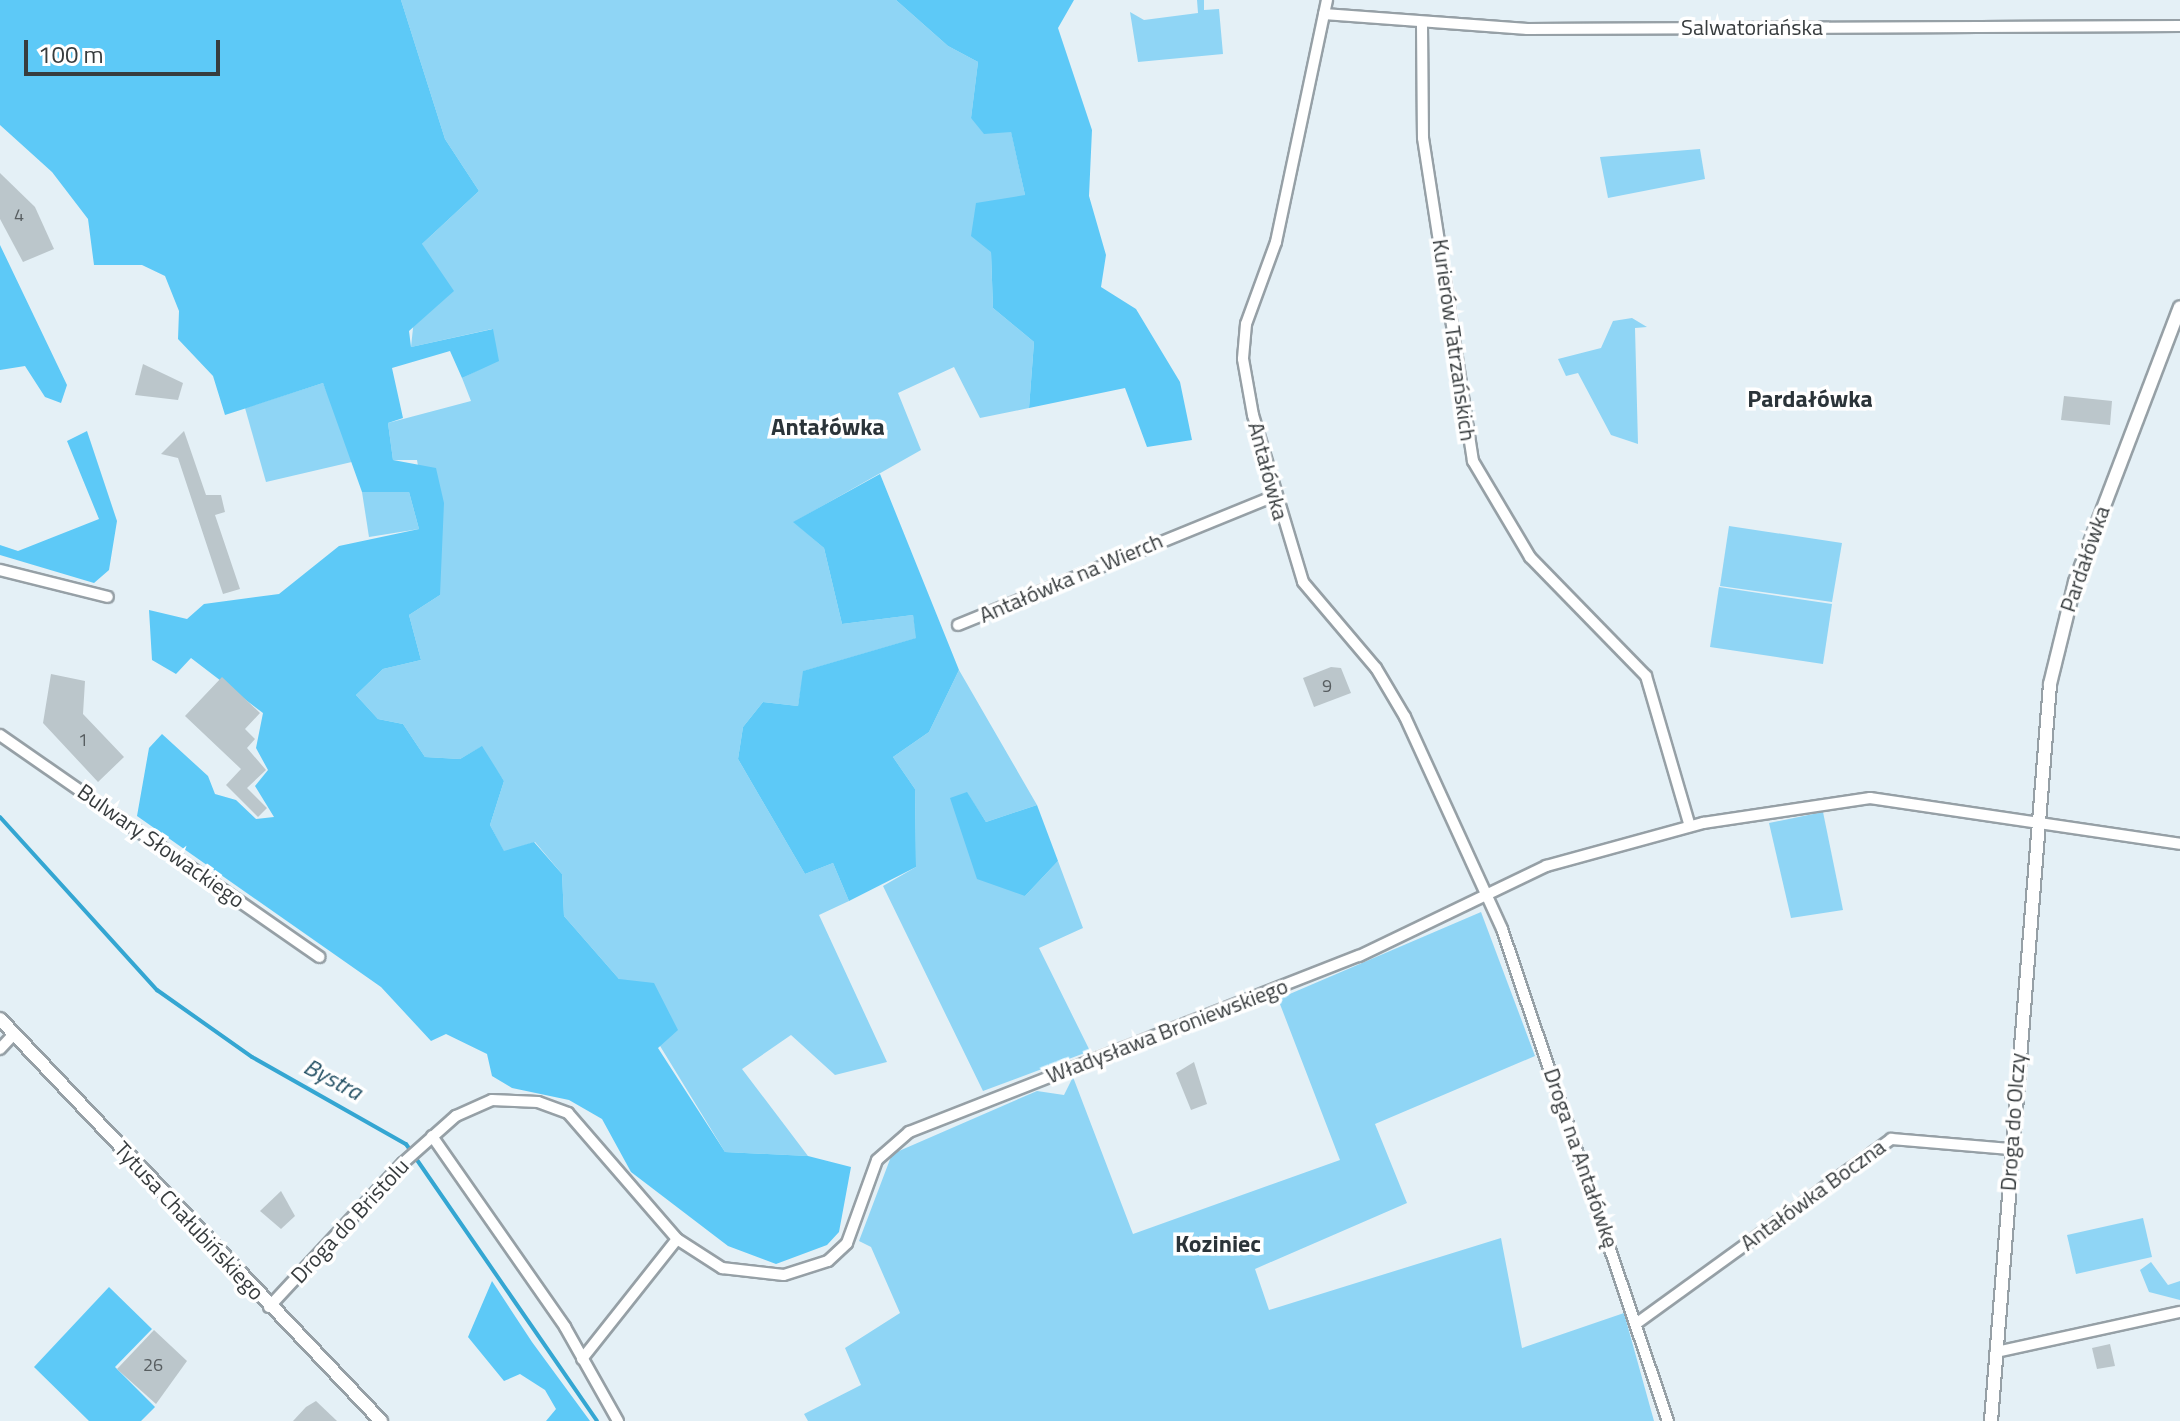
<!DOCTYPE html>
<meta charset="utf-8">
<style>
body{margin:0}
#map{position:relative;width:2180px;height:1421px;overflow:hidden;background:#e4f0f6;font-family:"Titillium Web",sans-serif}
div>[style]{position:absolute}
[style*='--x']{left:calc(var(--x)*1px);top:calc(var(--y)*1px);width:calc(var(--w)*1px);rotate:calc(var(--a)*1deg)}
.green>*{inset:0;background:#8fd5f5}
.forest>*{inset:0;background:#5dc9f7}
.stream>*{height:4px;margin:-2px;padding:0 2px;transform-origin:2px;border-radius:2px;background:#34a6d2}
.building>*{inset:0;background:#bbc6cb}
.roads{filter:drop-shadow(2px 0 #96a0a6) drop-shadow(-2px 0 #96a0a6) drop-shadow(0 2px #96a0a6) drop-shadow(0 -2px #96a0a6)}
.minor>*{height:10px;margin:-5px;padding:0 5px;transform-origin:5px;border-radius:5px;background:#fff}
.tertiary>*{height:12px;margin:-6px;padding:0 6px;transform-origin:6px;border-radius:6px;background:#fff}
span{translate:-50% -50%;white-space:nowrap;text-align:center;line-height:1.15;-webkit-text-stroke:7px #fff;paint-order:stroke}
.number-label{font-size:18px;color:#585e61}
.number-label span{-webkit-text-stroke-width:0}
.street-label{font-size:22px;color:#373c3e}
.neighbourhood-label{font-size:24px;color:#2b3439;font-weight:700}
.water-label{font-size:24px;color:#235064;font-style:italic}
.scale{position:absolute;left:24px;top:40px;width:196px;height:36px;box-sizing:border-box;border:4px solid #373c3e;border-top:0;padding-left:10px;font-size:24px;line-height:28px;white-space:nowrap;color:#373c3e;-webkit-text-stroke:6px #fff;paint-order:stroke}
</style>
<div id="map">
<div class="green">
<div style="clip-path:polygon(401px 0,896px 0,948px 46px,978px 62px,971px 118px,1011px 131px,1025px 195px,991px 252px,993px 308px,1034px 342px,1029px 408px,980px 418px,954px 367px,898px 393px,921px 450px,794px 522px,824px 548px,842px 624px,913px 615px,917px 638px,804px 671px,798px 706px,763px 702px,743px 727px,738px 759px,805px 874px,833px 863px,849px 901px,819px 915px,887px 1062px,835px 1075px,791px 1035px,742px 1069px,808px 1156px,725px 1152px,619px 979px,564px 916px,562px 874px,535px 842px,504px 852px,490px 825px,504px 781px,481px 747px,460px 759px,425px 757px,403px 724px,378px 719px,356px 695px,383px 669px,421px 660px,409px 615px,440px 595px,417px 460px,393px 460px,388px 423px,471px 401px,462px 378px,498px 360px,492px 329px,411px 347px,422px 244px,479px 191px,445px 139px)"></div>
<div style="clip-path:polygon(1197px 0,1204px 0,1204px 10px,1219px 9px,1223px 54px,1138px 62px,1130px 12px,1144px 20px,1198px 13px)"></div>
<div style="clip-path:polygon(1700px 149px,1705px 179px,1608px 198px,1600px 157px)"></div>
<div style="clip-path:polygon(1632px 318px,1647px 327px,1635px 328px,1638px 444px,1611px 435px,1578px 373px,1566px 376px,1558px 359px,1601px 348px,1613px 321px)"></div>
<div style="clip-path:polygon(323px 383px,356px 461px,266px 482px,245px 408px)"></div>
<div style="clip-path:polygon(362px 492px,409px 492px,419px 529px,369px 537px)"></div>
<div style="clip-path:polygon(1729px 526px,1842px 543px,1832px 602px,1720px 586px)"></div>
<div style="clip-path:polygon(1719px 587px,1832px 604px,1823px 664px,1710px 647px)"></div>
<div style="clip-path:polygon(959px 670px,1037px 805px,986px 822px,967px 793px,1025px 896px,1058px 861px,1083px 928px,1039px 948px,1090px 1051px,983px 1091px,883px 886px,916px 867px,915px 789px,893px 757px,929px 732px)"></div>
<div style="clip-path:polygon(1823px 812px,1843px 910px,1791px 918px,1769px 823px)"></div>
<div style="clip-path:polygon(1481px 912px,1535px 1056px,1375px 1124px,1407px 1203px,1255px 1269px,1269px 1310px,1501px 1238px,1522px 1348px,1624px 1313px,1654px 1421px,808px 1421px,804px 1414px,861px 1385px,845px 1348px,900px 1313px,871px 1247px,859px 1241px,892px 1154px,1037px 1091px,1064px 1095px,1073px 1077px,1133px 1234px,1340px 1160px,1278px 999px)"></div>
<div style="clip-path:polygon(2143px 1218px,2152px 1257px,2076px 1274px,2067px 1235px)"></div>
<div style="clip-path:polygon(2151px 1262px,2168px 1285px,2180px 1281px,2180px 1300px,2149px 1292px,2140px 1270px)"></div>
</div>
<div class="forest">
<div style="clip-path:polygon(0 0,401px 0,445px 139px,479px 191px,422px 244px,454px 291px,409px 331px,411px 347px,493px 329px,499px 361px,462px 378px,450px 351px,392px 368px,403px 418px,388px 423px,393px 460px,436px 468px,444px 503px,440px 595px,409px 615px,421px 660px,383px 669px,356px 695px,378px 719px,403px 724px,425px 757px,460px 759px,482px 746px,504px 781px,490px 825px,504px 851px,534px 842px,562px 874px,564px 916px,619px 979px,654px 983px,678px 1030px,658px 1048px,725px 1152px,808px 1156px,851px 1167px,839px 1232px,827px 1245px,776px 1264px,728px 1246px,631px 1172px,602px 1119px,569px 1100px,512px 1088px,492px 1076px,487px 1054px,446px 1034px,431px 1041px,381px 987px,137px 816px,149px 748px,162px 734px,208px 776px,215px 794px,236px 800px,256px 819px,274px 817px,255px 786px,268px 770px,256px 748px,263px 713px,191px 658px,176px 674px,152px 660px,149px 610px,187px 619px,204px 604px,279px 594px,339px 546px,419px 529px,409px 492px,362px 492px,323px 383px,225px 415px,213px 376px,178px 339px,179px 311px,165px 276px,142px 265px,94px 265px,88px 219px,52px 172px,0 125px)"></div>
<div style="clip-path:polygon(896px 0,1074px 0,1058px 28px,1092px 130px,1089px 196px,1106px 255px,1101px 287px,1136px 309px,1180px 382px,1192px 440px,1147px 447px,1125px 388px,1029px 408px,1034px 342px,993px 308px,991px 252px,971px 236px,976px 203px,1025px 195px,1011px 132px,984px 134px,971px 118px,978px 62px,948px 46px)"></div>
<div style="clip-path:polygon(0 245px,67px 385px,61px 403px,45px 397px,25px 366px,0 370px)"></div>
<div style="clip-path:polygon(87px 431px,117px 521px,109px 570px,94px 583px,0 555px,0 545px,18px 551px,99px 519px,67px 441px)"></div>
<div style="clip-path:polygon(880px 474px,959px 670px,929px 732px,893px 757px,915px 789px,916px 867px,849px 901px,833px 863px,805px 874px,738px 759px,743px 727px,763px 702px,798px 706px,803px 671px,916px 638px,913px 615px,842px 624px,824px 548px,793px 522px)"></div>
<div style="clip-path:polygon(967px 792px,986px 822px,1037px 805px,1058px 861px,1025px 896px,977px 879px,950px 798px)"></div>
<div style="clip-path:polygon(492px 1281px,532px 1342px,590px 1421px,546px 1421px,556px 1409px,545px 1390px,520px 1374px,504px 1381px,468px 1337px)"></div>
<div style="clip-path:polygon(109px 1287px,152px 1329px,115px 1367px,155px 1407px,141px 1421px,89px 1421px,34px 1367px)"></div>
</div>
<div class="stream">
<div style="--x:0;--y:817;--w:234;--a:47.8"></div>
<div style="--x:157;--y:990;--w:116;--a:35.2"></div>
<div style="--x:252;--y:1057;--w:177;--a:29.5"></div>
<div style="--x:406;--y:1144;--w:336;--a:55.4"></div>
</div>
<div class="building">
<div style="clip-path:polygon(0 173px,35px 207px,54px 249px,23px 262px,0 219px)"></div>
<div style="clip-path:polygon(143px 364px,183px 383px,178px 400px,135px 395px)"></div>
<div style="clip-path:polygon(2064px 396px,2112px 401px,2110px 425px,2061px 420px)"></div>
<div style="clip-path:polygon(184px 431px,206px 495px,221px 495px,225px 512px,215px 515px,240px 589px,223px 594px,178px 458px,161px 454px)"></div>
<div style="clip-path:polygon(1331px 667px,1341px 668px,1351px 693px,1314px 707px,1303px 678px)"></div>
<div style="clip-path:polygon(51px 674px,85px 681px,83px 714px,124px 757px,98px 782px,43px 723px)"></div>
<div style="clip-path:polygon(222px 677px,260px 713px,245px 729px,255px 739px,247px 748px,266px 770px,247px 788px,267px 808px,258px 817px,226px 785px,241px 769px,185px 716px)"></div>
<div style="clip-path:polygon(1194px 1062px,1207px 1104px,1191px 1110px,1176px 1073px)"></div>
<div style="clip-path:polygon(281px 1191px,295px 1216px,281px 1229px,260px 1211px)"></div>
<div style="clip-path:polygon(154px 1330px,187px 1361px,156px 1404px,117px 1369px)"></div>
<div style="clip-path:polygon(2110px 1344px,2115px 1366px,2097px 1369px,2092px 1348px)"></div>
<div style="clip-path:polygon(316px 1401px,337px 1421px,293px 1421px,306px 1407px)"></div>
</div>
<div class="roads">
<div class="minor">
<div style="--x:1327;--y:0;--w:247;--a:101.9"></div>
<div style="--x:1276;--y:242;--w:87;--a:110.1"></div>
<div style="--x:1246;--y:324;--w:35;--a:95"></div>
<div style="--x:1243;--y:359;--w:57;--a:79.9"></div>
<div style="--x:1253;--y:415;--w:174;--a:73.3"></div>
<div style="--x:1303;--y:582;--w:113;--a:49.7"></div>
<div style="--x:1376;--y:668;--w:57;--a:59.4"></div>
<div style="--x:1405;--y:717;--w:233;--a:65.4"></div>
<div style="--x:1502;--y:929;--w:519;--a:71.36"></div>
<div style="--x:1324;--y:14;--w:204;--a:4.2"></div>
<div style="--x:1527;--y:29;--w:653;--a:-0.26"></div>
<div style="--x:1422;--y:25;--w:113;--a:89.5"></div>
<div style="--x:1423;--y:138;--w:327;--a:81.2"></div>
<div style="--x:1473;--y:461;--w:112;--a:59.3"></div>
<div style="--x:1530;--y:557;--w:166;--a:45.7"></div>
<div style="--x:1646;--y:676;--w:156;--a:73.7"></div>
<div style="--x:0;--y:570;--w:111;--a:14"></div>
<div style="--x:958;--y:625;--w:341;--a:-22.2"></div>
<div style="--x:0;--y:735;--w:389;--a:34.8"></div>
<div style="--x:0;--y:1049;--w:21;--a:-47"></div>
<div style="--x:432;--y:1136;--w:233;--a:55.1"></div>
<div style="--x:565;--y:1327;--w:108;--a:60.6"></div>
<div style="--x:269;--y:1307;--w:197;--a:-47.1"></div>
<div style="--x:403;--y:1163;--w:71;--a:-41.6"></div>
<div style="--x:456;--y:1116;--w:39;--a:-24"></div>
<div style="--x:492;--y:1100;--w:46;--a:2.5"></div>
<div style="--x:538;--y:1102;--w:32;--a:20"></div>
<div style="--x:568;--y:1113;--w:167;--a:49.1"></div>
<div style="--x:677;--y:1239;--w:54;--a:32.8"></div>
<div style="--x:722;--y:1268;--w:62;--a:6.4"></div>
<div style="--x:784;--y:1275;--w:46;--a:-17.7"></div>
<div style="--x:828;--y:1261;--w:26;--a:-43"></div>
<div style="--x:847;--y:1243;--w:88;--a:-70.1"></div>
<div style="--x:877;--y:1160;--w:43;--a:-41.2"></div>
<div style="--x:909;--y:1132;--w:483;--a:-21.4"></div>
<div style="--x:1359;--y:956;--w:208;--a:-25.7"></div>
<div style="--x:1546;--y:866;--w:163;--a:-15.3"></div>
<div style="--x:1703;--y:823;--w:169;--a:-8.5"></div>
<div style="--x:1870;--y:798;--w:313;--a:8.4"></div>
<div style="--x:1637;--y:1323;--w:314;--a:-35.9"></div>
<div style="--x:1891;--y:1139;--w:120;--a:4.8"></div>
<div style="--x:1996;--y:1352;--w:188;--a:-12.3"></div>
<div style="--x:582;--y:1359;--w:153;--a:-51.6"></div>
</div>
<div class="tertiary">
<div style="--x:0;--y:1019;--w:554;--a:46.54"></div>
<div style="--x:1991;--y:1421;--w:739;--a:-85.42"></div>
<div style="--x:2050;--y:684;--w:105;--a:-76.2"></div>
<div style="--x:2075;--y:582;--w:294;--a:-69.1"></div>
</div>
</div>
<div class="number-label">
<span style="left:19px;top:215px">4</span>
<span style="left:1327px;top:686px">9</span>
<span style="left:83px;top:740px">1</span>
<span style="left:153px;top:1365px">26</span>
</div>
<div class="street-label">
<span style="left:1752px;top:28px">Salwatoriańska</span>
<span style="left:1454px;top:340px;rotate:82deg">Kurierów Tatrzańskich</span>
<span style="left:1268px;top:471px;rotate:75deg">Antałówka</span>
<span style="left:2085px;top:559px;rotate:-71deg">Pardałówka</span>
<span style="left:1071px;top:578px;rotate:-23deg">Antałówka na Wierch</span>
<span style="left:161px;top:846px;rotate:35deg">Bulwary Słowackiego</span>
<span style="left:1167px;top:1031px;rotate:-21deg">Władysława Broniewskiego</span>
<span style="left:2013px;top:1122px;rotate:-86deg">Droga do Olczy</span>
<span style="left:1581px;top:1158px;rotate:71deg">Droga na Antałówkę</span>
<span style="left:1813px;top:1195px;rotate:-36deg">Antałówka Boczna</span>
<span style="left:189px;top:1221px;rotate:47deg">Tytusa Chałubińskiego</span>
<span style="left:350px;top:1221px;rotate:-47deg">Droga do Bristolu</span>
</div>
<div class="neighbourhood-label">
<span style="left:1810px;top:399px">Pardałówka</span>
<span style="left:828px;top:427px">Antałówka</span>
<span style="left:1218px;top:1244px">Koziniec</span>
</div>
<div class="water-label">
<span style="left:333px;top:1079px;rotate:28deg">Bystra</span>
</div>
<div class="scale">100 m</div>
</div>
